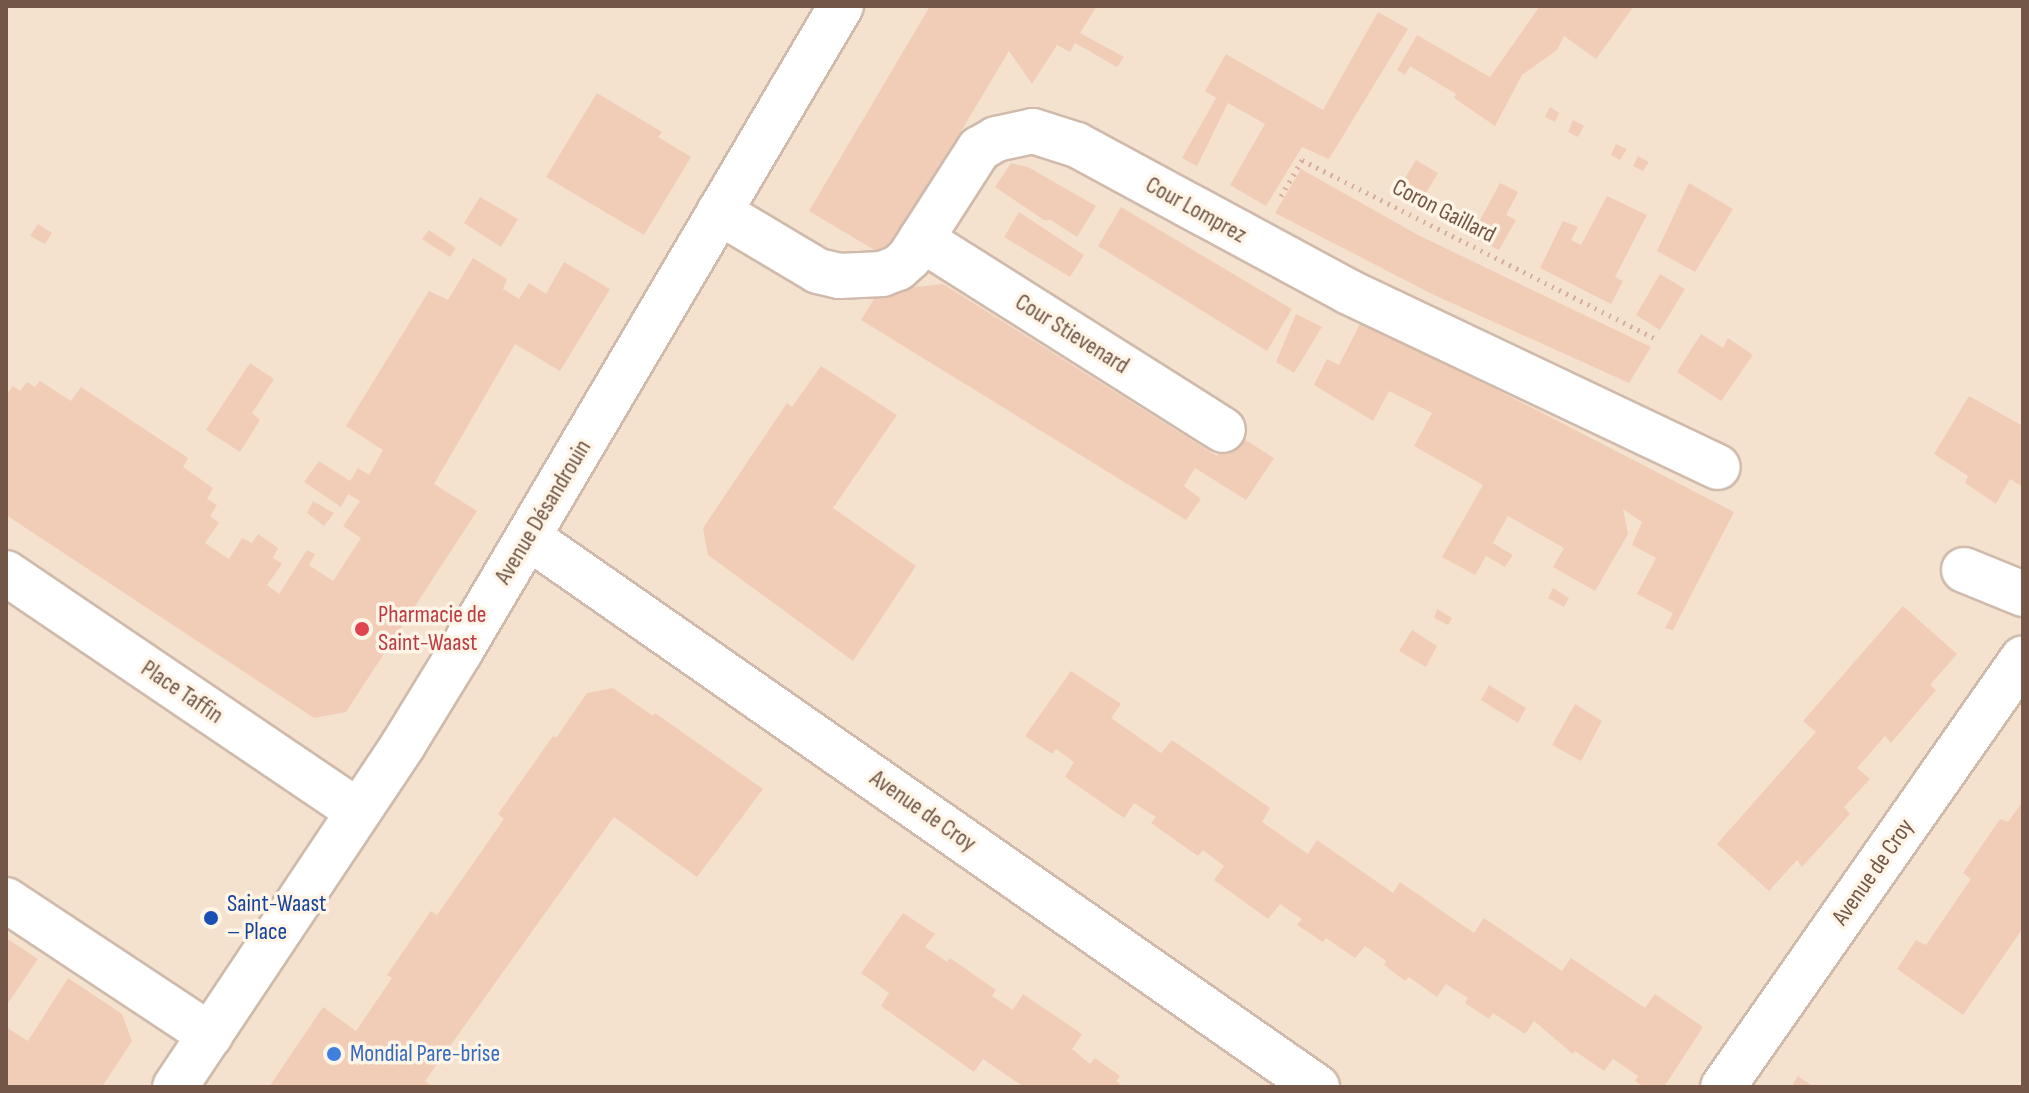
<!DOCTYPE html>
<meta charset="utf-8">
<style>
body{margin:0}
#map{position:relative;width:2029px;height:1093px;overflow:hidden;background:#fcf0e1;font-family:"Sofia Sans Condensed",sans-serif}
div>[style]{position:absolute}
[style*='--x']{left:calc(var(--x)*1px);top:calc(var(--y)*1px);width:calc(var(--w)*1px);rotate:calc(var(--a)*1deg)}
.residential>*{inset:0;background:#f4e2cf}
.building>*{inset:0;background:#f1cdb8}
.path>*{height:5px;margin-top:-2.5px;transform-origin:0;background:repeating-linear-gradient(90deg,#d6b09c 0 2px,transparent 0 8px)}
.roads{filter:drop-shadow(2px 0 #cfbaab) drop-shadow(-2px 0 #cfbaab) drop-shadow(0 2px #cfbaab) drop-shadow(0 -2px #cfbaab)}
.minor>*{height:44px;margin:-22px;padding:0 22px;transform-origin:22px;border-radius:22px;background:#fff}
.secondary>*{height:44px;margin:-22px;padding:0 22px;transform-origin:22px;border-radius:22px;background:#fff}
.dots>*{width:22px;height:22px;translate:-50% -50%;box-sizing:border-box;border:4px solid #fff5e7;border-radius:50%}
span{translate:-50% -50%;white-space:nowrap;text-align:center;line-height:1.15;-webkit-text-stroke:7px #fff5e7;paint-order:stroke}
.street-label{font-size:24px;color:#735648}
.health-label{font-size:24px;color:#be3a42}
.left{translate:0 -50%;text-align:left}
.transit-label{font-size:24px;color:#164399}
.shop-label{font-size:24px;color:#366cbe}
.frame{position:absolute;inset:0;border:8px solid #735648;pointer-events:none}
</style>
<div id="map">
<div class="residential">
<div style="clip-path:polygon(6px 6px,2023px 6px,2023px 1087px,6px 1087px)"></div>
</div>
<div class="building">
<div style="clip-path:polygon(930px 6px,1097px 6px,1080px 33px,1124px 57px,1117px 67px,1075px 43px,1070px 52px,1057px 45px,1032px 84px,1009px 51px,886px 257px,809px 211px)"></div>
<div style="clip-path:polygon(1540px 6px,1634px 6px,1596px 59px,1564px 36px,1557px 50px,1522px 75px,1495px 126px,1454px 98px,1456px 94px,1410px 66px,1405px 75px,1397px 70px,1417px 35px,1490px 77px)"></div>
<div style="clip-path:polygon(1378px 12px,1408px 29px,1329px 159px,1302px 147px,1266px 206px,1230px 185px,1265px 124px,1228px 103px,1197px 166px,1182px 158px,1216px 98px,1205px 91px,1226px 54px,1323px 110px)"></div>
<div style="clip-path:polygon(597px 93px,662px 132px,658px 137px,691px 157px,644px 235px,546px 177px)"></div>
<div style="clip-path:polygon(1550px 107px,1559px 113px,1555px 122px,1545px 117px)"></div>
<div style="clip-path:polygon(1573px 120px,1584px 126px,1578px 137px,1568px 132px)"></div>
<div style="clip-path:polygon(1616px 144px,1627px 149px,1620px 160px,1611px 155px)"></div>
<div style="clip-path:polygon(1638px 156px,1649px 162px,1643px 171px,1633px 166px)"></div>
<div style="clip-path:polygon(1416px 160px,1438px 173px,1417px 208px,1394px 196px)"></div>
<div style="clip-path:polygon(1011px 163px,1028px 167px,1096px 206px,1077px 237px,1051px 220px,1044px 220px,995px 187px)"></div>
<div style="clip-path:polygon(1301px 169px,1418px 235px,1651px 347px,1629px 383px,1432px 294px,1275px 213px)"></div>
<div style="clip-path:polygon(1500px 183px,1518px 192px,1506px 215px,1516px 220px,1499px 250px,1471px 237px)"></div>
<div style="clip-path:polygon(1689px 183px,1733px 209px,1695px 272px,1657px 251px)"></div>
<div style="clip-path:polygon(1607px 196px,1647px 215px,1615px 277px,1623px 281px,1611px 304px,1540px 268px,1563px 221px,1578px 227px,1571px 240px,1581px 245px)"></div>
<div style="clip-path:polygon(480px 197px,518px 219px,501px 247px,464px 223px)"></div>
<div style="clip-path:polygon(1121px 207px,1292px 309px,1267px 351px,1098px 246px)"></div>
<div style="clip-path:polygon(1019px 212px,1084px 255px,1070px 277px,1004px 237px)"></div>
<div style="clip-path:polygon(38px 224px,52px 233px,45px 244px,30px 236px)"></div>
<div style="clip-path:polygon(429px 230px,456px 248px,450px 257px,422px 239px)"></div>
<div style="clip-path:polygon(473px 258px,507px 279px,503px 289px,519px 299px,529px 283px,546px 294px,564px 262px,610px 289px,560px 371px,515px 344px,434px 484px,477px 511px,346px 712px,314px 718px,6px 515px,6px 395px,13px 386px,20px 391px,27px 382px,35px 387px,40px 381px,71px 401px,81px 387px,188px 458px,183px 467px,213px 488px,207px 499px,217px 505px,210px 516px,219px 523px,205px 543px,229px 559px,242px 538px,252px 543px,258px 534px,278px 548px,273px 558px,282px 564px,267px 585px,279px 594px,307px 550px,315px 554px,309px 565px,333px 581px,361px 538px,343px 526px,360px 501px,348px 494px,341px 507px,304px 482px,319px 461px,350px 481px,358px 468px,369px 475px,383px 450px,346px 426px,429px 291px,448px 300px)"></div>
<div style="clip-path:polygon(1660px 274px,1685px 289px,1660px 330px,1636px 315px)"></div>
<div style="clip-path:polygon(943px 284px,1217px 456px,1231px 431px,1274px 458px,1246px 500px,1195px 468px,1184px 486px,1201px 499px,1186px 520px,861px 320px,879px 291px)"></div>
<div style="clip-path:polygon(1296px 314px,1322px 327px,1294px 373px,1276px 362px)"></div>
<div style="clip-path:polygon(1362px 320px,1734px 512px,1673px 630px,1665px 628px,1673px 613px,1637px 594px,1656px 558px,1632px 545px,1642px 522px,1623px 509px,1628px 534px,1595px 591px,1553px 567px,1564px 548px,1508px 516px,1493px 543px,1513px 555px,1505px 567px,1486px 556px,1475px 575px,1442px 557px,1483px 485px,1414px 446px,1432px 413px,1389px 391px,1373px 421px,1314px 385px,1327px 359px,1339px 365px)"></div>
<div style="clip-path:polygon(1701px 334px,1723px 348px,1728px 338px,1753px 355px,1721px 401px,1677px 372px)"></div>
<div style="clip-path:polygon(250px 363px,274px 379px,252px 413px,260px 420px,240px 452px,206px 430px)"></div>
<div style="clip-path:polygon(821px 366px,897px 415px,833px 508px,916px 566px,853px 661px,708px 555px,703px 528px,787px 403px,792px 407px)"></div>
<div style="clip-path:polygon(1969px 396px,2023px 426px,2023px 487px,2010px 479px,1996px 504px,1965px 483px,1968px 476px,1934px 454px)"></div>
<div style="clip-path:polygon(313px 501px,334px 513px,324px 526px,307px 513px)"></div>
<div style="clip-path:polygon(1553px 588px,1569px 598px,1564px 607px,1548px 598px)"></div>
<div style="clip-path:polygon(1903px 606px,1957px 654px,1930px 685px,1936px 690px,1891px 743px,1885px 736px,1857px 768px,1870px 779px,1844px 807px,1850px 814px,1802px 867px,1797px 860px,1769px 891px,1717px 844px,1816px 732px,1803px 721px)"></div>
<div style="clip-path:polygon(1437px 609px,1452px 618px,1448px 625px,1434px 618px)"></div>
<div style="clip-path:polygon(1412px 630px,1437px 646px,1426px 667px,1399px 651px)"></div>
<div style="clip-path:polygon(1071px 671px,1121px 704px,1111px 718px,1161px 753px,1172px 740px,1270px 808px,1262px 822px,1308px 854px,1317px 840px,1393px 893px,1400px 882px,1474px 933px,1484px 918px,1562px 971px,1571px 958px,1645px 1008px,1655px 994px,1703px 1027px,1664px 1087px,1644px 1087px,1635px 1081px,1638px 1076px,1613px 1059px,1604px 1071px,1575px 1051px,1573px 1054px,1534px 1021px,1525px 1034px,1493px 1013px,1489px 1019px,1465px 1003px,1468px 998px,1446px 984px,1437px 997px,1409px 977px,1405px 981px,1384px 965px,1386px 961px,1365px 946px,1355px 958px,1326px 938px,1323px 942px,1297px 925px,1302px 919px,1280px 904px,1268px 919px,1214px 880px,1224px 866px,1203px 850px,1198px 856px,1151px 823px,1156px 817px,1134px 803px,1124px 818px,1065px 777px,1074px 762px,1056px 749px,1052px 754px,1025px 736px)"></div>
<div style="clip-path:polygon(1489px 685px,1526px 708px,1518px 723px,1481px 700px)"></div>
<div style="clip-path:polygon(613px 688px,653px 716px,655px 713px,763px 789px,697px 877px,614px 817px,425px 1081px,434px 1087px,269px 1087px,323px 1007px,356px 1031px,392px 978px,387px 975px,431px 911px,437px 915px,504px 819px,498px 814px,553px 736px,556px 738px,587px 693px)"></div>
<div style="clip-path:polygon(1575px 704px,1602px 721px,1581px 761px,1552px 745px)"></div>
<div style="clip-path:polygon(2023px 801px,2023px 928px,1963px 1015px,1897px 969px,1916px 940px,1926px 945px,1971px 879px,1963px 873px,2000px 819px,2008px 822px)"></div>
<div style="clip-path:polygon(903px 913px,935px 934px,925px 947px,947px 962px,950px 958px,996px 990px,992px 996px,1013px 1010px,1023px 994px,1082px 1034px,1072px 1049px,1090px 1064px,1095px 1058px,1120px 1076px,1116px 1081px,1124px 1087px,1024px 1087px,983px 1059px,974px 1072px,881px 1006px,889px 993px,861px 973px)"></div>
<div style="clip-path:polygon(6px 938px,38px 959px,6px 1006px)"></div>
<div style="clip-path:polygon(68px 978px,122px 1014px,132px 1041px,102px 1087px,6px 1087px,6px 1027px,28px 1041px)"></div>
<div style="clip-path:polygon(1798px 1076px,1814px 1087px,1791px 1087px)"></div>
</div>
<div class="path">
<div style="--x:1281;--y:196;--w:42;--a:-59.7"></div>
<div style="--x:1302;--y:160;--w:394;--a:26.8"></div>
</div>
<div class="roads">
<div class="minor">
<div style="--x:719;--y:212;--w:115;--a:30.8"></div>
<div style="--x:818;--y:271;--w:22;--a:13"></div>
<div style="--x:839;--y:276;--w:43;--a:-2.7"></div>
<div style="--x:882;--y:274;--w:17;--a:-21"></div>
<div style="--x:898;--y:268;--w:15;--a:-42"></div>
<div style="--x:909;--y:258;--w:130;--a:-57.3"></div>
<div style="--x:979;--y:149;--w:20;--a:-30"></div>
<div style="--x:996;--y:139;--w:38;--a:-12"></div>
<div style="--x:1033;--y:131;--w:46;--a:17.7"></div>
<div style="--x:1077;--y:145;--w:309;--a:28.4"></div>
<div style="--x:1349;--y:292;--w:408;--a:25.4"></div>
<div style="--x:921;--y:239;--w:357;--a:32.3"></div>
<div style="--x:528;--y:537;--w:962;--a:34.88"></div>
<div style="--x:1964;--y:570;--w:64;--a:22.1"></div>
<div style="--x:6;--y:573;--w:425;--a:34.1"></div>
<div style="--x:6;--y:900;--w:245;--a:33.5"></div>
<div style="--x:1723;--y:1087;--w:523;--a:-55.03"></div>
</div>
<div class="secondary">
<div style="--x:175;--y:1087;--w:411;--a:-56.3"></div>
<div style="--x:403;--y:745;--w:109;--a:-58.5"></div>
<div style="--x:460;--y:652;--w:750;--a:-59.47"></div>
</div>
</div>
<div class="dots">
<div style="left:362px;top:629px;background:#e0444e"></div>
<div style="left:211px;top:918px;background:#1a4fb4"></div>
<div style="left:334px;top:1054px;background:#3f7fe0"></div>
</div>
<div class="street-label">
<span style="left:1196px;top:210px;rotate:29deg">Cour Lomprez</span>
<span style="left:1444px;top:211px;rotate:27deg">Coron Gaillard</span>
<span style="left:1072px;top:334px;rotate:32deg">Cour Stievenard</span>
<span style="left:543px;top:512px;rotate:-59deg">Avenue Désandrouin</span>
<span style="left:182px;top:692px;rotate:34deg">Place Taffin</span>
<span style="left:923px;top:811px;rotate:35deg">Avenue de Croy</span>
<span style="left:1873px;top:872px;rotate:-55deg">Avenue de Croy</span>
</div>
<div class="health-label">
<span class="left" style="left:378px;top:629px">Pharmacie de<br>Saint-Waast</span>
</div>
<div class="transit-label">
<span class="left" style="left:227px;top:918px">Saint-Waast<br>– Place</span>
</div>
<div class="shop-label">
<span class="left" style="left:350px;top:1054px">Mondial Pare-brise</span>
</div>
<div class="frame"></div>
</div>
